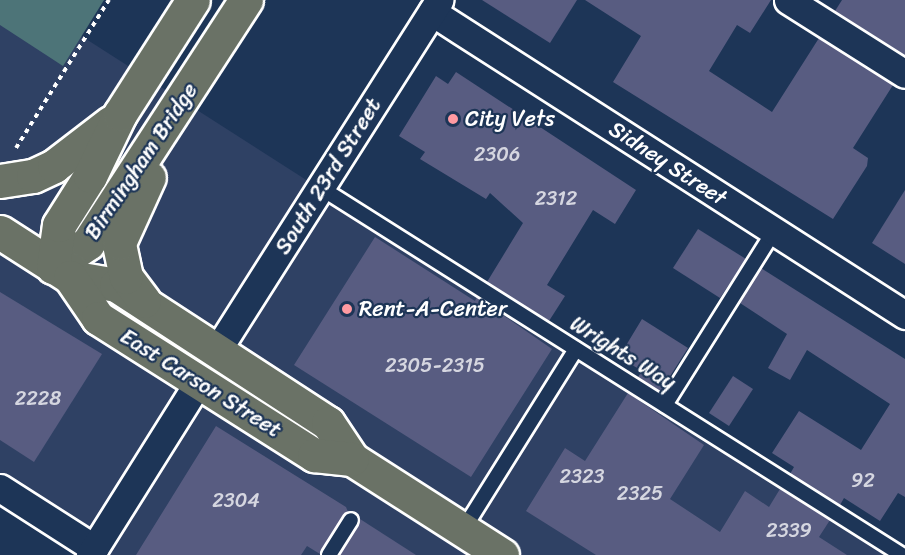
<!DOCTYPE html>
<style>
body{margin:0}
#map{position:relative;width:905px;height:555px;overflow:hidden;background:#1d3557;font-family:Sriracha,sans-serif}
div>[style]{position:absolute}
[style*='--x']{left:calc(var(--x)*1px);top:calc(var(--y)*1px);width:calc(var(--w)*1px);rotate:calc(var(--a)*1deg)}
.built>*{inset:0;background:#2f4164}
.green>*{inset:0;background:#4d7478}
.building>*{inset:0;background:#585c81}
.path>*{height:4px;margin-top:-2px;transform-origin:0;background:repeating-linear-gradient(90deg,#fff 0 4.5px,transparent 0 9px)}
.roads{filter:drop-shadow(2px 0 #fff) drop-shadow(-2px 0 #fff) drop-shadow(0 2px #fff) drop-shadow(0 -2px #fff)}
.lane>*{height:14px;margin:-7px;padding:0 7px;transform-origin:7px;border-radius:7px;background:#1d3557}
.street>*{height:27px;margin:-13.5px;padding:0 13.5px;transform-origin:13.5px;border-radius:13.5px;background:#1d3557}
.primary>*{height:33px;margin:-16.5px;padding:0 16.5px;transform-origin:16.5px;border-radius:16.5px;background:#6a7266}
.dots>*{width:16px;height:16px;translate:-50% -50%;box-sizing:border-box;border:3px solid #1d3557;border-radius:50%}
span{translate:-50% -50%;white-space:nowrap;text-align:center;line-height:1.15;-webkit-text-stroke:4.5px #1d3557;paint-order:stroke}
.number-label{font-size:20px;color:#d5d6e0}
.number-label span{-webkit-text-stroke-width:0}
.poi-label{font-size:22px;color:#fff}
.left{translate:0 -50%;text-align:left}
.street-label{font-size:22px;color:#fff}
</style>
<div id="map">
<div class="built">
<div style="clip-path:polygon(0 0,25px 0,892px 555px,107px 555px,0 487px)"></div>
</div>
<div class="green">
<div style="clip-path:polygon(0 0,104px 0,63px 66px,0 25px)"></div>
</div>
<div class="building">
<div style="clip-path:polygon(482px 0,577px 0,550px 43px)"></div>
<div style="clip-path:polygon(585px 0,771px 0,750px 33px,737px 25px,709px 71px,772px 112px,819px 38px,893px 85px,853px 148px,868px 158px,867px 166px,833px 219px,613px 82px,641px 36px)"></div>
<div style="clip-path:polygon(842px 0,905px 0,905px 55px,835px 11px)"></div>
<div style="clip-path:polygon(456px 72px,636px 190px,615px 224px,593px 210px,547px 285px,565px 296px,549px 321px,487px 282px,523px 223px,490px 193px,486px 199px,420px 159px,425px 152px,399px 136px,436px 76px,448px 84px)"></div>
<div style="clip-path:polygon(905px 190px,905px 264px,872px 243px)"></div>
<div style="clip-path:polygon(698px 229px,746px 259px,720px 298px,673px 268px)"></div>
<div style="clip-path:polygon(375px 237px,475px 301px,477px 297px,552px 349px,471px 477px,294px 365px)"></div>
<div style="clip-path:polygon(761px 268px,905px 359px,905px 497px,898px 493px,880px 521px,844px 498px,840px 505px,790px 474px,794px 467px,772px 453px,799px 411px,861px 450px,890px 404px,807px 350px,790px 380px,768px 368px,787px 334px,740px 303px)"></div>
<div style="clip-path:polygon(0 292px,102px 354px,34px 462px,0 440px)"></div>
<div style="clip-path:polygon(642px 319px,688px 348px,660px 392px,638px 377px,642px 371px,619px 357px)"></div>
<div style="clip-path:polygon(733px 376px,753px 389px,729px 426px,709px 413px)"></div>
<div style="clip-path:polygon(628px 393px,704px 445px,670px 499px,720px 532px,745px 491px,769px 507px,780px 489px,830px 520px,819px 537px,847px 555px,596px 555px,526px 511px,565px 448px,585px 461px)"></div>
<div style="clip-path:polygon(216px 426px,346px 507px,348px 512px,320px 554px,307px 546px,301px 555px,136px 555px)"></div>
<div style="clip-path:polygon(360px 519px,416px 555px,340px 555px)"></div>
</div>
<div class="path">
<div style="--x:16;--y:148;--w:175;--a:-57.9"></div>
</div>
<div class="roads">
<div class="lane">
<div style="--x:321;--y:188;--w:687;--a:32.28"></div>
<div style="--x:665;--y:405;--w:205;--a:-57.9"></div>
<div style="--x:463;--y:530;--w:213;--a:-58"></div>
<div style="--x:329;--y:555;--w:41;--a:-57.8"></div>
</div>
<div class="street">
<div style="--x:788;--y:0;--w:138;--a:32.3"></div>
<div style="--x:432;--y:12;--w:562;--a:32.64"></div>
<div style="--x:216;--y:352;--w:417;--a:-57.6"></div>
<div style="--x:0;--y:488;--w:112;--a:32.6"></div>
<div style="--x:90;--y:555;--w:205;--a:-57.9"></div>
</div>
<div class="primary">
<div style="--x:0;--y:181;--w:33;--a:-9"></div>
<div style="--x:33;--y:176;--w:23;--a:-25"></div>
<div style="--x:54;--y:166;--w:71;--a:-37.5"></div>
<div style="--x:0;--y:232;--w:83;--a:32.7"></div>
<div style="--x:70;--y:277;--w:47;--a:9.9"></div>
<div style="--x:116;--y:285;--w:253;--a:33.1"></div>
<div style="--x:328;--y:423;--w:43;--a:56.3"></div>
<div style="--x:352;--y:459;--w:178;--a:32.6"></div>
<div style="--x:53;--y:267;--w:42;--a:-34.4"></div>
<div style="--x:88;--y:243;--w:290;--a:-57"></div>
<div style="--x:53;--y:267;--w:42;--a:-81.9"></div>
<div style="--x:59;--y:225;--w:58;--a:-57.7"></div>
<div style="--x:90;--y:176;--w:69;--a:-64.2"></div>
<div style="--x:120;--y:114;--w:135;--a:-57.4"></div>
<div style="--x:70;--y:277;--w:50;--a:55.7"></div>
<div style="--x:98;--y:318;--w:256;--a:32.4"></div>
<div style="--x:314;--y:455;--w:38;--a:6"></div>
<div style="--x:144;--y:301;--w:30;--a:-127"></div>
<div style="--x:126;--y:277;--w:35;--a:-102"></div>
<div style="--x:119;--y:243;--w:72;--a:-65.6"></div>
</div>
</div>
<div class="dots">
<div style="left:453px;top:119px;background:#ff9aa2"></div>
<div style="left:347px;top:309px;background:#ff9aa2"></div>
</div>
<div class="number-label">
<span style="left:497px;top:154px">2306</span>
<span style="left:556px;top:198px">2312</span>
<span style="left:435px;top:365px">2305-2315</span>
<span style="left:38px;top:398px">2228</span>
<span style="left:582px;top:476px">2323</span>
<span style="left:863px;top:480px">92</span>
<span style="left:640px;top:493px">2325</span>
<span style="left:236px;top:500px">2304</span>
<span style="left:789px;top:530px">2339</span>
</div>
<div class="poi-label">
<span class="left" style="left:465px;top:119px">City Vets</span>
<span class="left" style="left:359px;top:309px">Rent-A-Center</span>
</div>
<div class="street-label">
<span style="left:141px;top:161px;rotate:-56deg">Birmingham Bridge</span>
<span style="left:668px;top:163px;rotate:33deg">Sidney Street</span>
<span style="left:328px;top:176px;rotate:-58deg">South 23rd Street</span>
<span style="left:623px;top:353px;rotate:32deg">Wrights Way</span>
<span style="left:201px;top:383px;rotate:32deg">East Carson Street</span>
</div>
</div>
